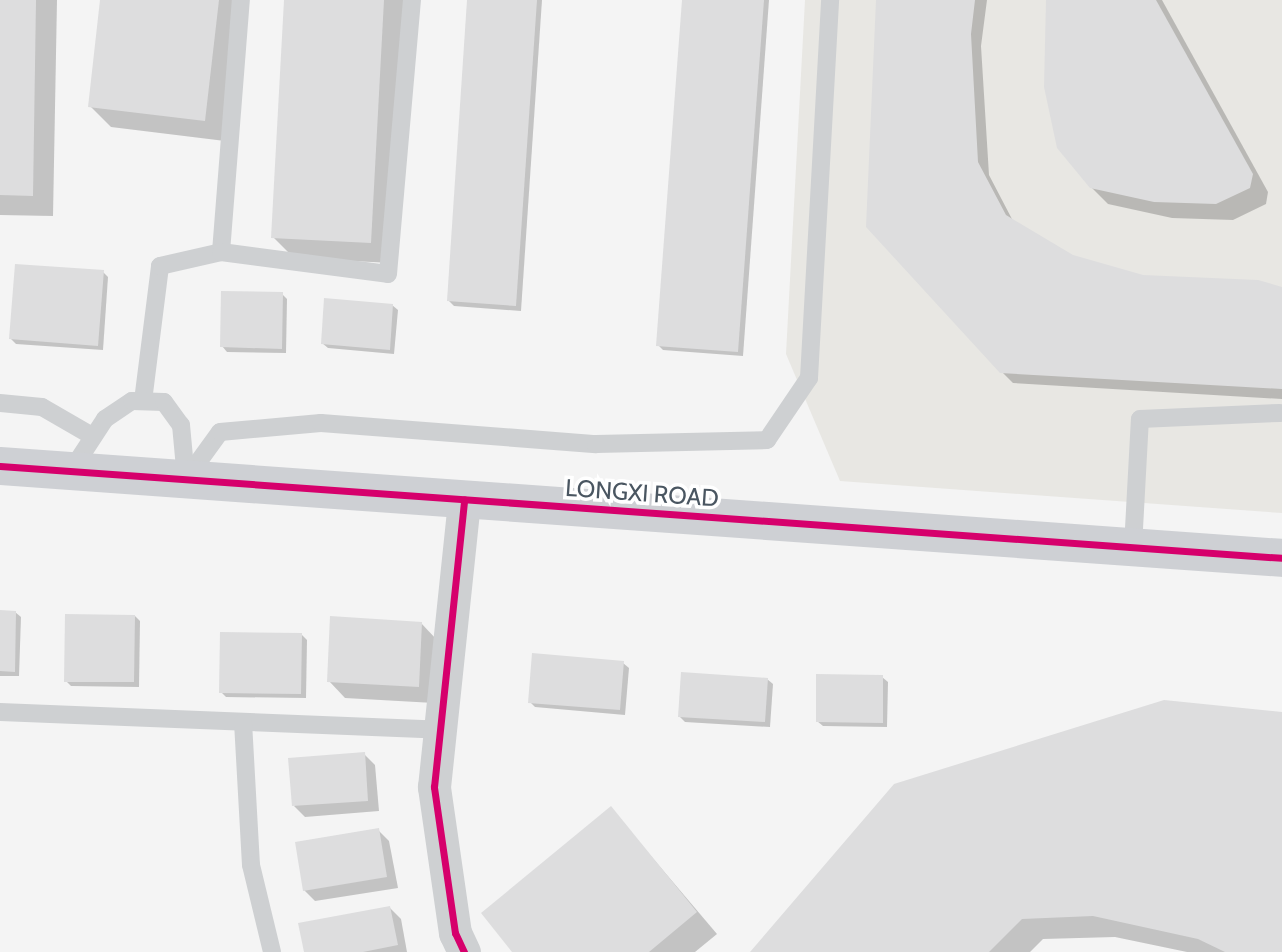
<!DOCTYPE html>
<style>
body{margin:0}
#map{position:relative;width:1282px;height:952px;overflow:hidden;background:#f4f4f4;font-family:Cabin,sans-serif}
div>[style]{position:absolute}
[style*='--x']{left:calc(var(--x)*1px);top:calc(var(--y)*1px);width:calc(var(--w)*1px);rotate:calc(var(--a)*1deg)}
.commercial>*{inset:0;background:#e8e7e3}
.shadow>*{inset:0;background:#0003}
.building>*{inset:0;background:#ddddde}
.lane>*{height:18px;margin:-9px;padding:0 9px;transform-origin:9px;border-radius:9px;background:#ced0d2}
.street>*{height:33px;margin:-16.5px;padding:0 16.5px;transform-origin:16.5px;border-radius:16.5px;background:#ced0d2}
.secondary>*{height:38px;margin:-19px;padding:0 19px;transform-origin:19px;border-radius:19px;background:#ced0d4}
.cycleway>*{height:7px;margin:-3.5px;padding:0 3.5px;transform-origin:3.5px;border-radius:3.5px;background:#d6006c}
span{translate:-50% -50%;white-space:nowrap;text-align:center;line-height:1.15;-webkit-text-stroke:7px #fff;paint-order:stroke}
.street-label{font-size:24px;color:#4a5661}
</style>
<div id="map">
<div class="commercial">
<div style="clip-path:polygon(805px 0,1282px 0,1282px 513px,840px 481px,786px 354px)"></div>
</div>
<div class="shadow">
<div style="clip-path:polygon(0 0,57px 0,53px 216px,0 215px)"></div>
<div style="clip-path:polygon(102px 0,242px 0,225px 141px,111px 127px,90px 106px)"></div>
<div style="clip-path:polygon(286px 0,406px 0,391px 263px,294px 258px,273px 237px)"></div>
<div style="clip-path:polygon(468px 0,542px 0,521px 311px,454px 306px,449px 301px)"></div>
<div style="clip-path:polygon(683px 0,769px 0,743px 356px,663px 350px,658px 345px)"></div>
<div style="clip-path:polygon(878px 0,987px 0,981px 46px,989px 175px,1013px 221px,1073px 257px,1142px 277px,1282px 289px,1282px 399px,1013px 383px,1002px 372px)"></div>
<div style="clip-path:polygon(1049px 0,1162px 0,1268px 192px,1266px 204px,1233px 220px,1172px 218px,1108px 204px,1091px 187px)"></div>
<div style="clip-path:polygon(103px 272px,108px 277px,103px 350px,16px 344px,11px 339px)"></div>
<div style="clip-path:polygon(282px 294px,287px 299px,286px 353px,227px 352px,222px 346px)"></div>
<div style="clip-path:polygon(392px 305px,398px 310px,394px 354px,328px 348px,322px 343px)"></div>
<div style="clip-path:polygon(0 612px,15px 612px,21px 617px,19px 676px,0 676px)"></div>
<div style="clip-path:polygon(135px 616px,140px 621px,139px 687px,71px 686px,66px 681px)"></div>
<div style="clip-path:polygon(421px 623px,437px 640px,434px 703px,345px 698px,329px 681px)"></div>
<div style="clip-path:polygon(302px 635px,307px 640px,306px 698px,226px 697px,221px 692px)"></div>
<div style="clip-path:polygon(623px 663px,629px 668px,625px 715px,535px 707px,530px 702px)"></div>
<div style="clip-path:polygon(882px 677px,888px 682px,887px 727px,823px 726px,817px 721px)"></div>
<div style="clip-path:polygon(767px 679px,773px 684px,770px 727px,685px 722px,680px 717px)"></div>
<div style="clip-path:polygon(1282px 713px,1282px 952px,1187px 952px,1115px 937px,1043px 939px,1030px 952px,752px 952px)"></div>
<div style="clip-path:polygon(364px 754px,375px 765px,379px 811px,305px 817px,294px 806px)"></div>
<div style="clip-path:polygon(611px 809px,717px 934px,695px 952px,514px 952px)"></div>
<div style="clip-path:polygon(378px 830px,389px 841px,398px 888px,315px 901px,304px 890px)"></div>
<div style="clip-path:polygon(390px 908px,401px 919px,407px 952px,305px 952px)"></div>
</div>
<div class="building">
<div style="clip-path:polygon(0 0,36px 0,33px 196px,0 195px)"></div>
<div style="clip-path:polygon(100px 0,219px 0,205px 121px,88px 107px)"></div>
<div style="clip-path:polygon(284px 0,384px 0,371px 243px,271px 238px)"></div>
<div style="clip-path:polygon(467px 0,537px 0,516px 306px,447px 301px)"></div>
<div style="clip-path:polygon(682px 0,764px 0,738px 352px,656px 346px)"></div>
<div style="clip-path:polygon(876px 0,975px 0,971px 34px,978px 162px,1006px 215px,1073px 255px,1143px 275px,1258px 280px,1282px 287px,1282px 389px,1000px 373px,866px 227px)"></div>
<div style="clip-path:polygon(1046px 0,1156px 0,1253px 174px,1250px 188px,1216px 204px,1154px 202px,1090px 188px,1057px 148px,1044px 87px)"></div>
<div style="clip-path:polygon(15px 264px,104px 270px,98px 346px,9px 339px)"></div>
<div style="clip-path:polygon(221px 291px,283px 292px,282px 349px,220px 347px)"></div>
<div style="clip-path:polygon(324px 298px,393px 304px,390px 350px,321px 344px)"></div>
<div style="clip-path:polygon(0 610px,16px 611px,15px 672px,0 671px)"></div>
<div style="clip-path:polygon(65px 614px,135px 615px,134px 682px,64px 682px)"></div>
<div style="clip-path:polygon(330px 616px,422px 622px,419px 687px,327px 682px)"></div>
<div style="clip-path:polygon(220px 632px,302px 633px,301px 694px,219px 693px)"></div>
<div style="clip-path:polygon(532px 653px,624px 661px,620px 710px,528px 703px)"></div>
<div style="clip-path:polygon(681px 672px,768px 678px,765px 722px,678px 717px)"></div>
<div style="clip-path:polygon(816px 674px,883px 675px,883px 723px,816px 722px)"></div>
<div style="clip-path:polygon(1164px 700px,1282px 712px,1282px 952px,1225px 952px,1198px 939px,1093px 916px,1022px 919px,989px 952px,750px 952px,894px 784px)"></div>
<div style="clip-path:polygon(365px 752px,368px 801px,292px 806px,288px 758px)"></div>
<div style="clip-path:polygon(611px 806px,697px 912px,649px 952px,512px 952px,481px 913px)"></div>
<div style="clip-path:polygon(379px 828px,387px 877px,303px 891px,295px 842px)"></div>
<div style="clip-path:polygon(390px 906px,398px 945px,363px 952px,304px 952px,298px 923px)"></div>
</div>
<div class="lane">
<div style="--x:221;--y:252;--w:253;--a:-85.5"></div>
<div style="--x:143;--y:401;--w:136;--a:-82.8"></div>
<div style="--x:160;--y:266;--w:63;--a:-12.9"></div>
<div style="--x:221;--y:252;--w:168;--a:7.5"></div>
<div style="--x:388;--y:274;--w:275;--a:-85"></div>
<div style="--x:0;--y:403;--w:42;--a:5.4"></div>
<div style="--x:42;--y:407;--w:58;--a:30.1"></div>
<div style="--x:71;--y:471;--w:62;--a:-56.8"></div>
<div style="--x:105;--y:419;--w:32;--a:-34"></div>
<div style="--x:132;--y:401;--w:32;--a:2"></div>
<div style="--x:164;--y:402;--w:29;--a:54"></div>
<div style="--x:181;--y:425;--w:54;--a:84.7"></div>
<div style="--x:186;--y:479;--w:58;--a:-54.1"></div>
<div style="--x:220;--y:432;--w:101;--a:-5.1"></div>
<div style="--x:321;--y:423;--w:276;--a:4.4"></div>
<div style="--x:596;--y:444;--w:171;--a:-1.3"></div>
<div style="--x:767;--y:440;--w:75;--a:-55.9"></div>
<div style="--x:809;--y:378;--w:379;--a:-86.8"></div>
<div style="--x:1133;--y:547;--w:128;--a:-86.9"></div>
<div style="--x:1140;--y:419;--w:140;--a:-2.5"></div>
<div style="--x:0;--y:712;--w:441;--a:2.3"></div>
<div style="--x:243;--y:722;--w:143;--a:86.8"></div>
<div style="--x:251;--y:865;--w:89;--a:76.4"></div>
</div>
<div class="street">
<div style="--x:464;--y:952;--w:21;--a:-115"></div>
<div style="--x:455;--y:933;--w:148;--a:-98.2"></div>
<div style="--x:434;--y:787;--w:289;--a:-84"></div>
</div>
<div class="secondary">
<div style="--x:0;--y:466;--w:1285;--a:4.1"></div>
</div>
<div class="cycleway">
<div style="--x:0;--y:466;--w:1285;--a:4.1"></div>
<div style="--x:464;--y:952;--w:21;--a:-115"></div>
<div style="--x:455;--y:933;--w:148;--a:-98.2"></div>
<div style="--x:434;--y:787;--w:289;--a:-84"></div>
</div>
<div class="street-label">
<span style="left:642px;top:493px;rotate:4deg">LONGXI ROAD</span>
</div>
</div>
